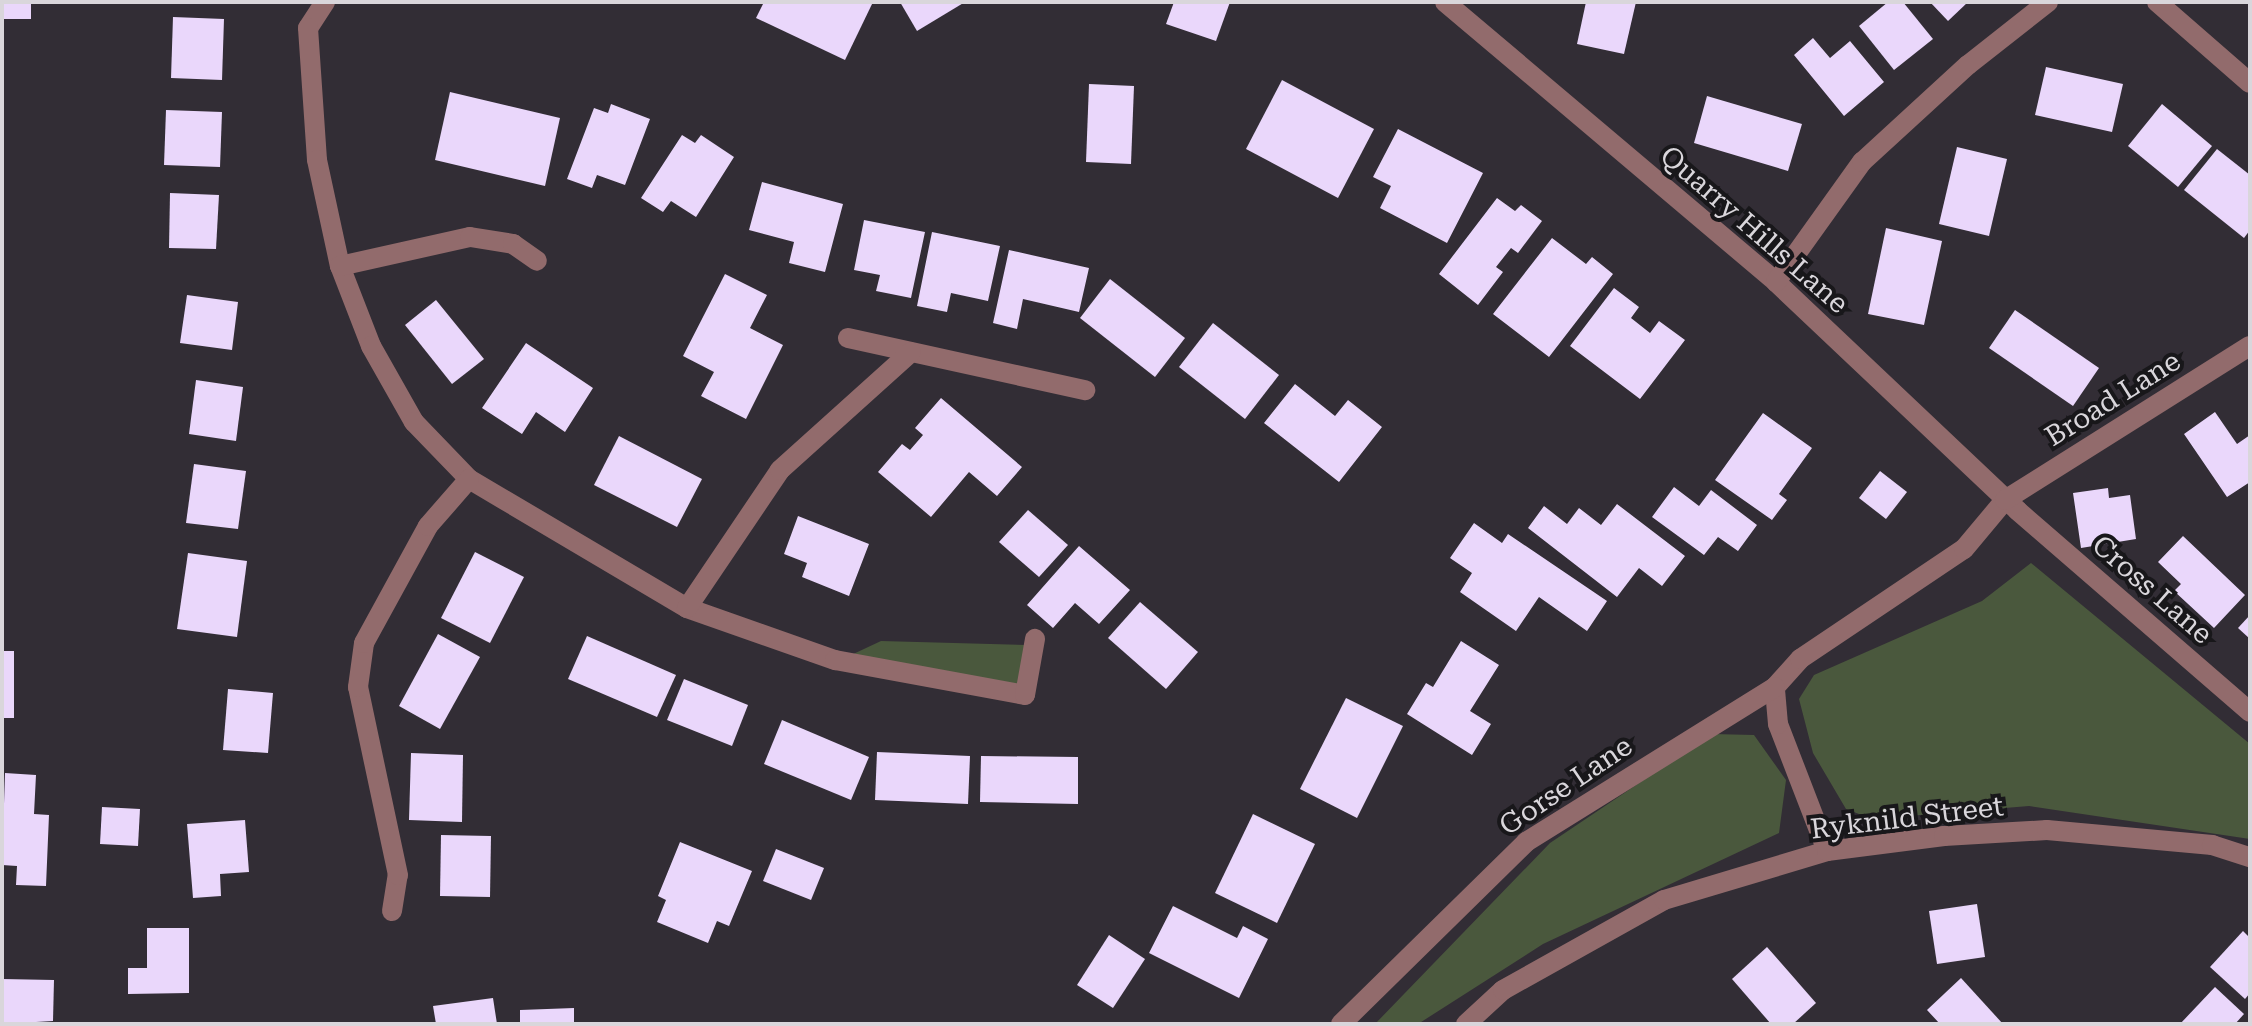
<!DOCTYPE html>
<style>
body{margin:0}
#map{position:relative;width:2252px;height:1026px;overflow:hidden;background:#322d35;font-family:"Roboto Serif",serif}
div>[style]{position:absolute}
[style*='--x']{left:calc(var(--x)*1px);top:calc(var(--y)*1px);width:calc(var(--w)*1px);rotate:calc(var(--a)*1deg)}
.green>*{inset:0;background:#4a583d}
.building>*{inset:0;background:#ead7fb}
.minor>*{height:20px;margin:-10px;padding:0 10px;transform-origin:10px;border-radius:10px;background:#926b6c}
span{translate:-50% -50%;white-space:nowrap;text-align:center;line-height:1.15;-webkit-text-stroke:8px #18171a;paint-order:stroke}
.street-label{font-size:28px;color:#d9d6db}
.frame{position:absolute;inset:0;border:4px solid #d9d6db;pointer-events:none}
</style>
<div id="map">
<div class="green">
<div style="clip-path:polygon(2031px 563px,2250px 744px,2250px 839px,2029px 806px,1872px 819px,1846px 809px,1813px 753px,1799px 699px,1814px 675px,1982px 601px)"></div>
<div style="clip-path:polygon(881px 641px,1027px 645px,1020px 685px,849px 656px)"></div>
<div style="clip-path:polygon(1712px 734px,1754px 735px,1786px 780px,1779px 833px,1543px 944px,1418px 1024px,1375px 1024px,1550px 843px)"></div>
</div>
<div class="building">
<div style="clip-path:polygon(2px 2px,31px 2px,31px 19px,2px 19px)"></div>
<div style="clip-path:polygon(764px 2px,873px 2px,845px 60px,756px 18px)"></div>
<div style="clip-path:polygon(900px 2px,965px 2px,917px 31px)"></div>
<div style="clip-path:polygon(1174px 2px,1230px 2px,1216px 41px,1166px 24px)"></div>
<div style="clip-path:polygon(1586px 2px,1636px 2px,1624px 54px,1577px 44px)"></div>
<div style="clip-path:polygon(1888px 2px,1903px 2px,1933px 39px,1894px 70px,1859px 26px)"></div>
<div style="clip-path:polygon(1930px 2px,1968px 2px,1948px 21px)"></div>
<div style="clip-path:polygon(173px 17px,224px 19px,222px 80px,171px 78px)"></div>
<div style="clip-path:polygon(1813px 38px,1830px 58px,1850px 41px,1884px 82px,1844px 116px,1794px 55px)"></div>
<div style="clip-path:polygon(2046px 67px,2123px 84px,2112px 132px,2035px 115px)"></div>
<div style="clip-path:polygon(1282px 80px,1374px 129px,1338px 198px,1246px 149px)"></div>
<div style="clip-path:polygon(1089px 84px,1134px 86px,1131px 164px,1086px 162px)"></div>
<div style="clip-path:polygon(450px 92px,560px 118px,545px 186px,435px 160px)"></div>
<div style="clip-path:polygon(1707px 96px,1802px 124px,1788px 171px,1694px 143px)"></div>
<div style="clip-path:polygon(611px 104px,650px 119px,625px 185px,597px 175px,592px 188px,567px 179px,594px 108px,608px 113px)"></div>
<div style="clip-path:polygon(2162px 104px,2212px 146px,2178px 187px,2128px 146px)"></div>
<div style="clip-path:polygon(166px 110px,222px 112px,220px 167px,164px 165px)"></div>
<div style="clip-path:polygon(1398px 129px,1483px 173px,1447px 243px,1380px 208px,1391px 186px,1373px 177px)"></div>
<div style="clip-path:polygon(682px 135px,695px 143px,701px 135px,734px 157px,696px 217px,671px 201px,663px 212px,641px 198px)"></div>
<div style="clip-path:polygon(1957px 147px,2007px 159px,1989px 236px,1939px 224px)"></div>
<div style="clip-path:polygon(2217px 149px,2250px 175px,2250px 230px,2244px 238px,2184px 190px)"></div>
<div style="clip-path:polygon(762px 182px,843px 204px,825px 272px,789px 263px,794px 242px,749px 230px)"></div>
<div style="clip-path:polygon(170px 193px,219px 195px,216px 249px,169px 248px)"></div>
<div style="clip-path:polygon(1497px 198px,1515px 211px,1521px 205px,1542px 221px,1518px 253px,1511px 248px,1496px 267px,1503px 272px,1478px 305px,1439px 274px)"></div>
<div style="clip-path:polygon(864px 220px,925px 232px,911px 298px,876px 291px,880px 275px,854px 270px)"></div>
<div style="clip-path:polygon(1886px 228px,1942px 241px,1924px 325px,1868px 314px)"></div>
<div style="clip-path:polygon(932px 232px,1000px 246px,988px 301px,951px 293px,947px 312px,917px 306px)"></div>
<div style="clip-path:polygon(1552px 238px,1586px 264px,1592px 257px,1613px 274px,1549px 357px,1493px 314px)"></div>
<div style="clip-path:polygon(1009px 250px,1089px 268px,1079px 312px,1023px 299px,1017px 329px,993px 323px)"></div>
<div style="clip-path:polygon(725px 274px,767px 295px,750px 328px,783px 345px,746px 419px,701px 396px,714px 372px,683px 356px)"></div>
<div style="clip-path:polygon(1110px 279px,1185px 338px,1155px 377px,1080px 318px)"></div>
<div style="clip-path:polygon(1614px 288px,1639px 307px,1631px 318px,1650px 333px,1659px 321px,1685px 340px,1640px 399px,1570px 346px)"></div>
<div style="clip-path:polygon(187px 295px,238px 302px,232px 350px,180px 343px)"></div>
<div style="clip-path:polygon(436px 300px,484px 359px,452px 384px,405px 325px)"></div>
<div style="clip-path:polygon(2015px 310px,2099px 368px,2073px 406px,1989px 348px)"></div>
<div style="clip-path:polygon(1213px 323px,1279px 375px,1245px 419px,1179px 367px)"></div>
<div style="clip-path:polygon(526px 343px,593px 388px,565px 432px,536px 412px,522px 434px,482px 408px)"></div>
<div style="clip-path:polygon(196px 380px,243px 387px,236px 441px,189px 434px)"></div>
<div style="clip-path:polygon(1295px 384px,1335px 416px,1348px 400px,1382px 427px,1339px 482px,1264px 423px)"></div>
<div style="clip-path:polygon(941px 398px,1022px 467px,997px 496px,969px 472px,931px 517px,878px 472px,902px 444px,910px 450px,923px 435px,915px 428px)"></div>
<div style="clip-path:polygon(2215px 412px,2237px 444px,2250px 435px,2250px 482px,2227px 497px,2184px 434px)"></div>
<div style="clip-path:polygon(1763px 413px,1812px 448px,1779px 494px,1787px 500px,1772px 520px,1715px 480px)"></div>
<div style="clip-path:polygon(619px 436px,702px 479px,677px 527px,594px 485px)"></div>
<div style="clip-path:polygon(194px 464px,246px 471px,238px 529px,186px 523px)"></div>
<div style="clip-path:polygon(1880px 471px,1907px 492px,1886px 519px,1859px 498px)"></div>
<div style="clip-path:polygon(1674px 487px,1699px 506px,1711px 490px,1757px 525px,1738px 551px,1718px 537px,1704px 555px,1652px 517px)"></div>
<div style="clip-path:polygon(2108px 488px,2109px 498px,2130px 495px,2136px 539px,2081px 548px,2073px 493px)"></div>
<div style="clip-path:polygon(1617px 504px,1685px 556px,1662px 586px,1639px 568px,1617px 597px,1528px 528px,1544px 506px,1567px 524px,1579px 508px,1601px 525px)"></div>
<div style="clip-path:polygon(1028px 510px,1068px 545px,1039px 577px,999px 542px)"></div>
<div style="clip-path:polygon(798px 516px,869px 544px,849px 596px,802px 577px,807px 563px,784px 554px)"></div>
<div style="clip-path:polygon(1474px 523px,1502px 543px,1508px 534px,1607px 601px,1587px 631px,1539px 597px,1516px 631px,1460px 592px,1472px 573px,1450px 558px)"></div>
<div style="clip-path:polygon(2183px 536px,2245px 595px,2214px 628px,2174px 591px,2181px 584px,2158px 562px)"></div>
<div style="clip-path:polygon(1079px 546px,1130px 590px,1099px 624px,1075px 603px,1053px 628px,1027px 605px)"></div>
<div style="clip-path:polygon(475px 552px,524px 577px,490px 643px,441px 618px)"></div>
<div style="clip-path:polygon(188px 553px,247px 561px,237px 637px,177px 629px)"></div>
<div style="clip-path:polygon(1140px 602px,1198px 652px,1166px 689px,1108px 638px)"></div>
<div style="clip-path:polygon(2250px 615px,2250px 639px,2238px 628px)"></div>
<div style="clip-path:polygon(438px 634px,480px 657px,440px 729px,399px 706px)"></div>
<div style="clip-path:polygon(587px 636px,676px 675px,657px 717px,568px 679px)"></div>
<div style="clip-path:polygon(1461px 641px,1499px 665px,1470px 711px,1491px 724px,1472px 755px,1407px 714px,1426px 683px,1433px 687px)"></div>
<div style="clip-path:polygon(2px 651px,14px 651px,14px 718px,2px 718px)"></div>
<div style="clip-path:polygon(684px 679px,748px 705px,732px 746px,667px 720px)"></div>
<div style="clip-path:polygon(228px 689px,273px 693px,268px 753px,223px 750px)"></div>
<div style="clip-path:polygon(1346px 698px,1403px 726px,1357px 818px,1300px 789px)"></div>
<div style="clip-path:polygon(782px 720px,869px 757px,851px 800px,764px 764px)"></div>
<div style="clip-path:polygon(877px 752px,970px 756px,968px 804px,875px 800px)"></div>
<div style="clip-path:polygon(411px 753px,463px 755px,462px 822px,409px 820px)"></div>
<div style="clip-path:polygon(981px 756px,1078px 757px,1078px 804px,980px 802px)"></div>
<div style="clip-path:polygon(5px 773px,36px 775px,34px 814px,49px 815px,46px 886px,16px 885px,17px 866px,2px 865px)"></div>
<div style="clip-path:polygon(102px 807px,140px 809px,138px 846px,100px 844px)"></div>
<div style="clip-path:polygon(1253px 814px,1315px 844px,1277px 923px,1215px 893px)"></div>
<div style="clip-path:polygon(245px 820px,249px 872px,220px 874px,221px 896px,193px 898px,187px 824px)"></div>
<div style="clip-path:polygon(441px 835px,491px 836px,490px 897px,440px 896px)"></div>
<div style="clip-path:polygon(680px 842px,752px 871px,729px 926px,717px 921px,708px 943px,657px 922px,666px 900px,658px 896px)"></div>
<div style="clip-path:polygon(776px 849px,824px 868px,811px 900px,763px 881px)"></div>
<div style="clip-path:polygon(1977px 904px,1985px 957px,1937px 964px,1929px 911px)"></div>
<div style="clip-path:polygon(1173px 906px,1237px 938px,1243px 926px,1268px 939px,1239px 998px,1149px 953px)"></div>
<div style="clip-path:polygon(147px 928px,189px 928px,189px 993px,128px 994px,128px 968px,147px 968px)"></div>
<div style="clip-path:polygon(2243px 931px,2250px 938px,2250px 993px,2245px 999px,2210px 967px)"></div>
<div style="clip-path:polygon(1109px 935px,1145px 959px,1113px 1008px,1077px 985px)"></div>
<div style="clip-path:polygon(1767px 947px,1816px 1003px,1793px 1024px,1771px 1024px,1732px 979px)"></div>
<div style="clip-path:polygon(1961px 978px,2003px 1024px,1940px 1024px,1927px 1010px)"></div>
<div style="clip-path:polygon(2px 979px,54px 980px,53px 1021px,2px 1024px)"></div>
<div style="clip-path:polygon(2215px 987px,2244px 1014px,2235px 1024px,2180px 1024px)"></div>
<div style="clip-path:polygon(493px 998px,497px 1024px,436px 1024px,433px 1006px)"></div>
<div style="clip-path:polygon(574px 1008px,574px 1024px,520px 1024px,520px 1010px)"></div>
</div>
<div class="minor">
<div style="--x:325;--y:2;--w:31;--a:123"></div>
<div style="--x:308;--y:28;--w:132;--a:86.1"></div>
<div style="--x:317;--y:160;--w:108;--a:77.8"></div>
<div style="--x:340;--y:266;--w:86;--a:68.8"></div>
<div style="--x:371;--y:346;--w:87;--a:60.5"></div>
<div style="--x:414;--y:422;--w:79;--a:46"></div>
<div style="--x:469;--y:479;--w:253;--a:30.6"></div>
<div style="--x:687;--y:608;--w:157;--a:19.4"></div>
<div style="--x:835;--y:660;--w:193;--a:10.4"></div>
<div style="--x:1025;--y:695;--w:57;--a:-79.9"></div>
<div style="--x:1445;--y:2;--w:434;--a:40.2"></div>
<div style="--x:1776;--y:282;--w:333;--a:43.4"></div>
<div style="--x:2018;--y:511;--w:307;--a:40.9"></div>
<div style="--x:2157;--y:2;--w:123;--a:41.1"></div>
<div style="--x:340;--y:266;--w:133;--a:-12.6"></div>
<div style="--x:470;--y:237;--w:44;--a:9.2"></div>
<div style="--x:513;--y:244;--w:29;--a:35"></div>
<div style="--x:1776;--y:282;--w:148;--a:-54.4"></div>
<div style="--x:1862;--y:162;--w:144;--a:-42.5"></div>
<div style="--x:1968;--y:65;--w:102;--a:-38.2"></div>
<div style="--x:848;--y:338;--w:243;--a:12.4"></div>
<div style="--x:687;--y:608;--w:166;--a:-56"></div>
<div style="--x:780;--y:470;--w:176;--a:-42"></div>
<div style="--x:1827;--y:851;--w:136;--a:-111.1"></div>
<div style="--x:1778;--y:724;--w:37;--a:-95"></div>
<div style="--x:1775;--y:687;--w:38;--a:-48"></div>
<div style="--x:1800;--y:659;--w:197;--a:-33.9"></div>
<div style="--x:1964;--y:549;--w:64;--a:-50.1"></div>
<div style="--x:2005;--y:500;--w:289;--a:-32.2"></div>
<div style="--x:392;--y:911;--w:36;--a:-81"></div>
<div style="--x:398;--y:875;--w:192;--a:-102"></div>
<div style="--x:358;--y:687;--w:44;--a:-82.2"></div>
<div style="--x:364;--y:643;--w:133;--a:-61.3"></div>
<div style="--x:428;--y:526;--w:62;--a:-48.9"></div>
<div style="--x:1341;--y:1024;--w:260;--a:-44.5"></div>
<div style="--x:1526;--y:842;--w:293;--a:-31.9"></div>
<div style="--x:1466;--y:1024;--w:50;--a:-42.6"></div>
<div style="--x:1503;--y:990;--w:184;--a:-29.2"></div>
<div style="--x:1664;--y:900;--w:170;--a:-16.7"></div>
<div style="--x:1827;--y:851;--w:118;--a:-7.3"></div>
<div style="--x:1944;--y:836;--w:103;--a:-3.3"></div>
<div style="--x:2047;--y:830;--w:166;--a:5.2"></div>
<div style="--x:2212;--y:845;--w:40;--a:18"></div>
</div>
<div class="street-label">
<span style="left:1754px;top:230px;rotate:41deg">Quarry Hills Lane</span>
<span style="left:2113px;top:399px;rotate:-32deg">Broad Lane</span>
<span style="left:2152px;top:590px;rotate:41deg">Cross Lane</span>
<span style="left:1566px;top:786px;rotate:-34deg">Gorse Lane</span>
<span style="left:1907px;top:818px;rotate:-7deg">Ryknild Street</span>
</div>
<div class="frame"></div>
</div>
